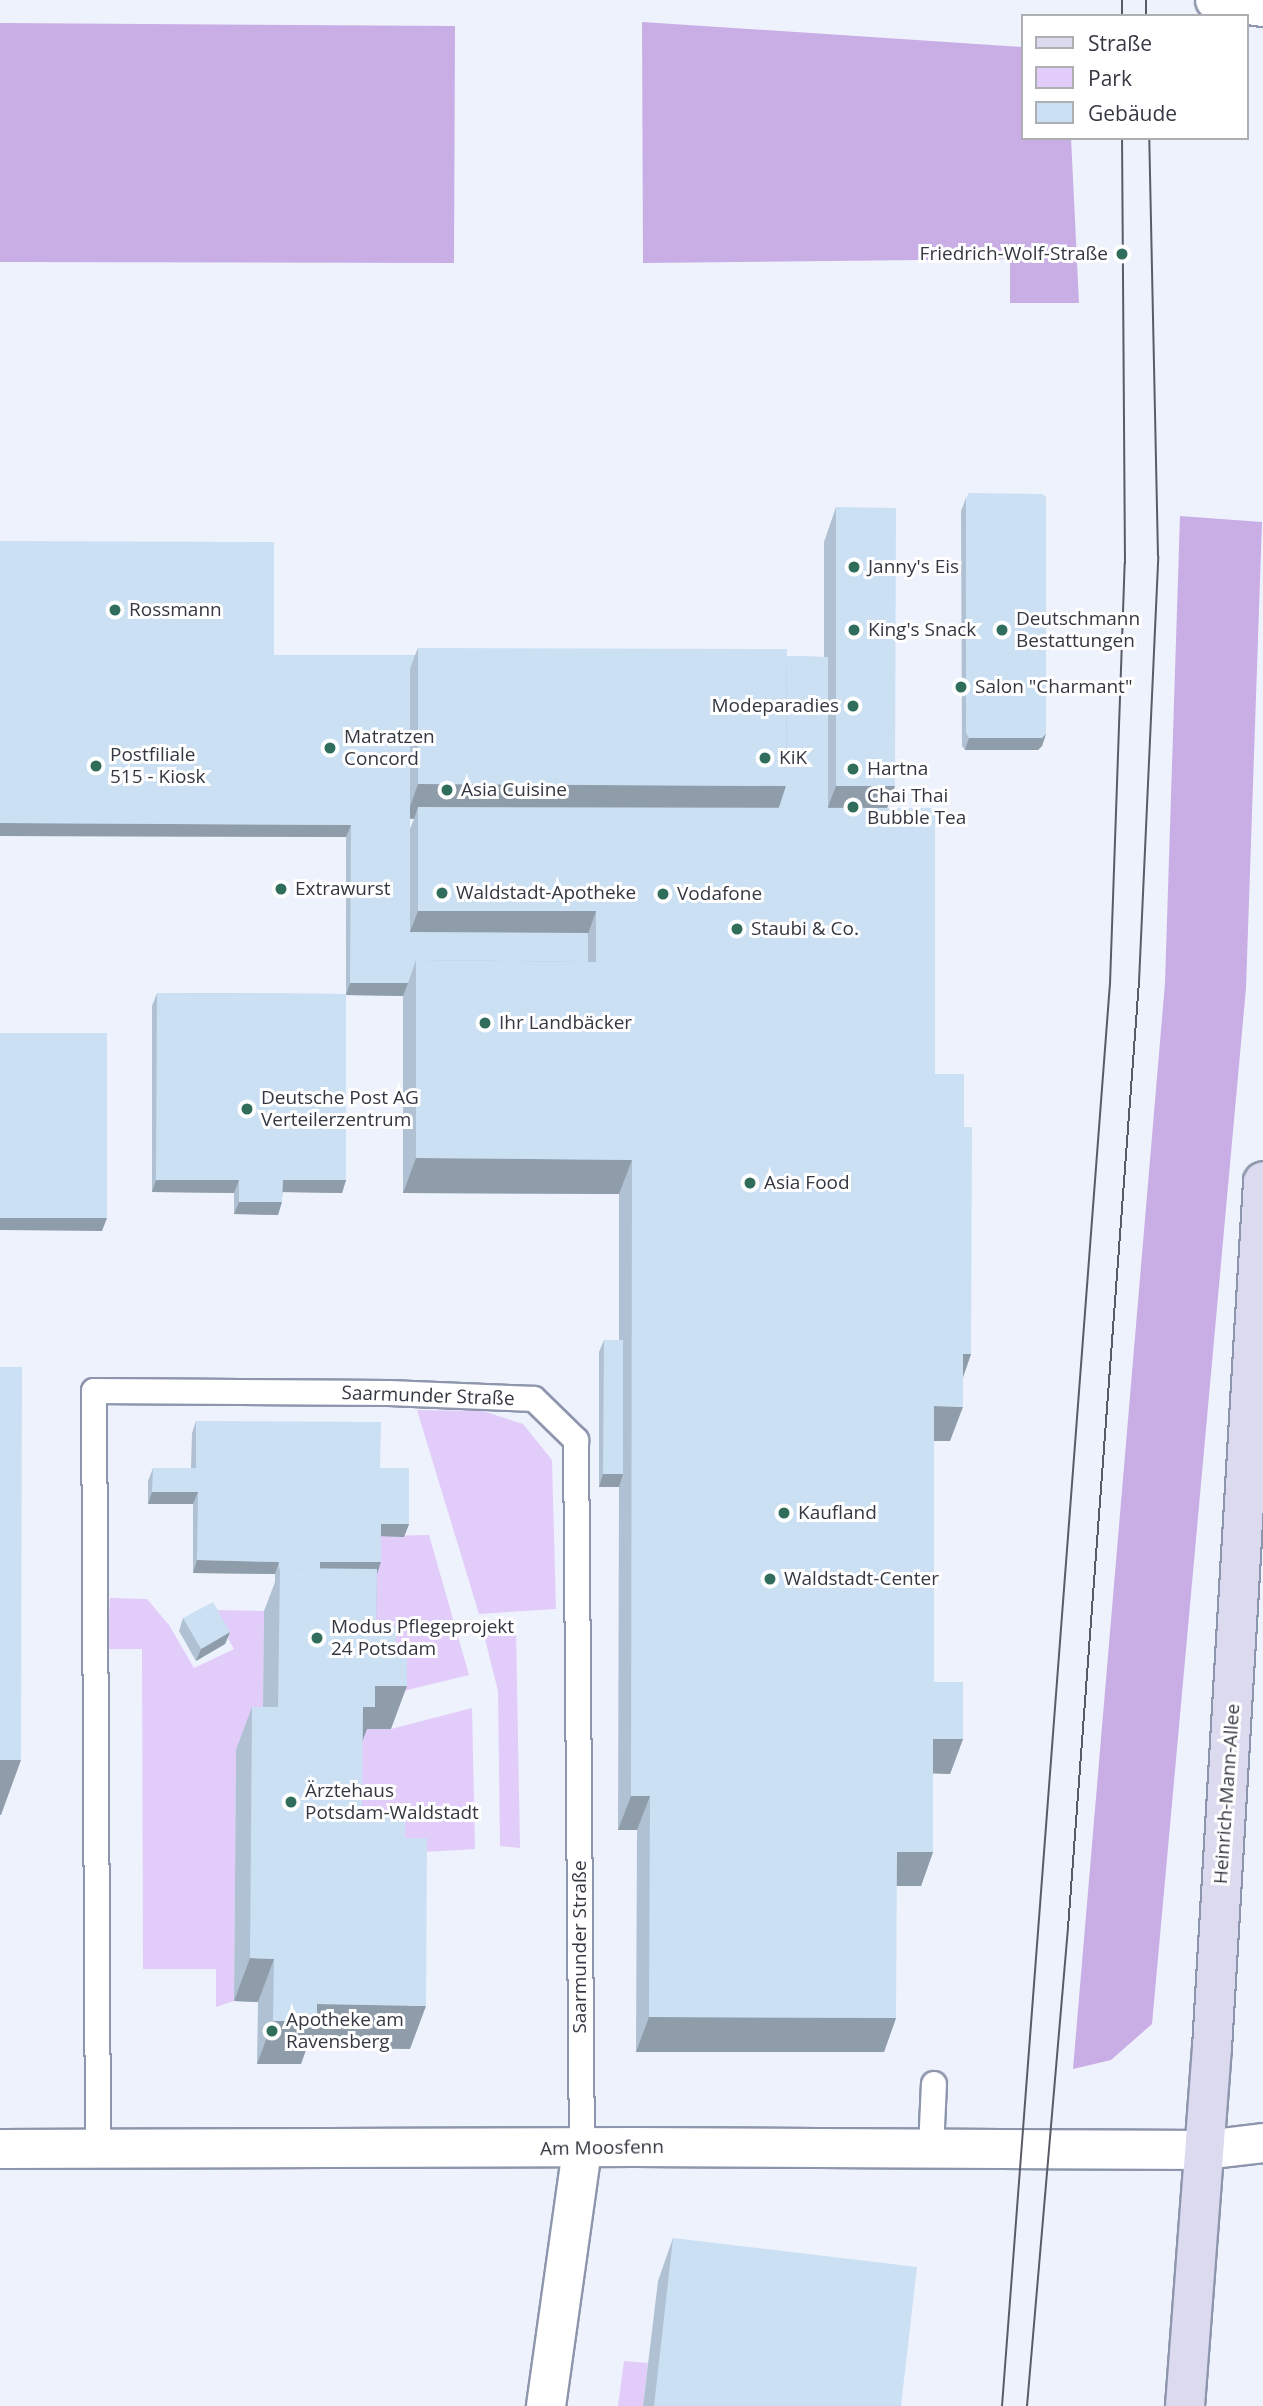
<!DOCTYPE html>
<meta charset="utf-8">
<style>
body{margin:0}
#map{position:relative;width:1263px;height:2406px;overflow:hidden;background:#eef2fc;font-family:"Open Sans",sans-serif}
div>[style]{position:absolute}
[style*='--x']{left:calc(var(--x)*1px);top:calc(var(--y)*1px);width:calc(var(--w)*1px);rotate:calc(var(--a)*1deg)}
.green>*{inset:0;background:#e2ccfa}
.forest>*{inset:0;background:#c9ade5}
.roads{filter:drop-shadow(2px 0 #8d96ac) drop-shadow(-2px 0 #8d96ac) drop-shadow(0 2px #8d96ac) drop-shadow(0 -2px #8d96ac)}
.service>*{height:24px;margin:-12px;padding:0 12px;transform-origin:12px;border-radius:12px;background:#fff}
.minor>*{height:38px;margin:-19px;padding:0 19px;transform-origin:19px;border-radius:19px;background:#fff}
.secondary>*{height:38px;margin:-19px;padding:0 19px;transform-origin:19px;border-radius:19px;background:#dcdaef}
.tram>*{height:2px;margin:-1px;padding:0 1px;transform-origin:1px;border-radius:1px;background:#595c66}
.wall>*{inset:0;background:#afc1d2}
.shaded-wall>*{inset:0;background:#8f9dab}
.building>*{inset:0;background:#cce0f4}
.dots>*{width:19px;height:19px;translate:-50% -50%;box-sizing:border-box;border:4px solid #fff;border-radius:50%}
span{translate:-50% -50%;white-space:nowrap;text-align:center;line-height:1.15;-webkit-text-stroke:6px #fff;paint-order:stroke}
.poi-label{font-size:19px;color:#353842}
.right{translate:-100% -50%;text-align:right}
.left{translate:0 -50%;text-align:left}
.street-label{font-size:19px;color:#353842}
.legend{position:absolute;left:1021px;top:14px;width:228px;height:126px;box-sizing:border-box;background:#fff;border:2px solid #aeafb3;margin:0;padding:9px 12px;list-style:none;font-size:21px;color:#353842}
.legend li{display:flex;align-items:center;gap:14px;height:35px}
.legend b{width:35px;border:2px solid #aeafb3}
</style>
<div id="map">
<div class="green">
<div style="clip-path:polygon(417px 1410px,483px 1411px,523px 1424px,552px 1460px,556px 1609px,479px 1614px)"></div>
<div style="clip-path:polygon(429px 1535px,469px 1675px,391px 1694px,360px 1668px,377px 1536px)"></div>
<div style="clip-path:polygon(110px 1598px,147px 1599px,169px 1625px,194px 1668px,234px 1649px,211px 1610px,264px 1611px,263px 1750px,236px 1750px,234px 2001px,216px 2007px,216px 1969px,143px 1969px,142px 1649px,107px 1649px)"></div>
<div style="clip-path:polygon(516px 1628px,520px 1848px,500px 1846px,498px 1691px,483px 1631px)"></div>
<div style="clip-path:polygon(472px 1708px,475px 1849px,390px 1854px,346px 1853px,360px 1729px,391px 1729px)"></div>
<div style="clip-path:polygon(624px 2361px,648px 2363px,643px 2406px,618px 2406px)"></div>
</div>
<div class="forest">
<div style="clip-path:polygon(642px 22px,1023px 47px,1023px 138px,1071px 138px,1079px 303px,1010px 303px,1010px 259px,643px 263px)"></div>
<div style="clip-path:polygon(0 23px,455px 26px,454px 263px,0 262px)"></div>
<div style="clip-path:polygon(1180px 516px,1262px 522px,1246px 988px,1152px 2024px,1111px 2060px,1073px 2069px,1165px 983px)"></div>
</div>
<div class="roads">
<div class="service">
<div style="--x:98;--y:2149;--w:758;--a:-90.3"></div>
<div style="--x:94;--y:1391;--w:295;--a:0.4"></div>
<div style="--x:389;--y:1393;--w:145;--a:2.4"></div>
<div style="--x:534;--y:1399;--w:59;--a:44.3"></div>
<div style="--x:576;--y:1440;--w:709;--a:89.52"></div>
<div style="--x:931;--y:2149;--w:65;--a:-87.4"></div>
</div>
<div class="minor">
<div style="--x:1215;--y:0;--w:49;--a:8.3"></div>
<div style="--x:0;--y:2149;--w:635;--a:-0.18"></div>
<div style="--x:635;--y:2147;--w:570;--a:0.3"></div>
<div style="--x:1205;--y:2150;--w:58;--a:-6.9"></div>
<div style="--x:546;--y:2406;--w:260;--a:-82"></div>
</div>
<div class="secondary">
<div style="--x:1185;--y:2406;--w:359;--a:-85.7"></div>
<div style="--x:1212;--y:2048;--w:868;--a:-86.63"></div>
</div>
</div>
<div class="tram">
<div style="--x:1122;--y:0;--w:16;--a:90"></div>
<div style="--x:1146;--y:0;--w:16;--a:90"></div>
<div style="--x:1002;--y:2406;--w:1426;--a:-85.66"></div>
<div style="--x:1110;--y:984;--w:421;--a:-88"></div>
<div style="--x:1125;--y:563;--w:425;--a:-90.4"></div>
<div style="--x:1027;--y:2406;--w:480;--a:-85.1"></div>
<div style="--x:1068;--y:1928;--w:949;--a:-85.71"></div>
<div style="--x:1139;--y:982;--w:426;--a:-87.4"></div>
<div style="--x:1158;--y:556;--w:418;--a:-91.2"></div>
</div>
<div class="wall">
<div style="clip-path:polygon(966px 498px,1046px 734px,1042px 746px,1038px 750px,965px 750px,962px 746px,961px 511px)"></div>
<div style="clip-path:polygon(evenodd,836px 507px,887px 808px,935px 1074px,964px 1127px,971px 1354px,963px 1377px,950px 1441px,934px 1441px,934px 1682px,963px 1739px,950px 1774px,933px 1773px,933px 1852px,921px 1886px,896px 1886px,896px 2018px,884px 2052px,636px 2052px,637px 1830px,618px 1830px,619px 1486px,599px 1487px,599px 1352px,604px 1340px,619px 1340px,619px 1194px,403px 1193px,403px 996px,346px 995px,346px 1180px,342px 1193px,283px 1192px,278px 1215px,234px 1214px,234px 1193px,152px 1192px,152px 1006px,157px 993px,346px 994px,346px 837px,0 836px,0 541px,274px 655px,415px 655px,418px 648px,824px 657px,824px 542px,836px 507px,410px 819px,414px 819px,410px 829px,410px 819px)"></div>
<div style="clip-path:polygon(196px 1421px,380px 1468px,409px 1524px,404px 1537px,381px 1536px,377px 1574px,376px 1626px,391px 1729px,367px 1729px,362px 1742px,362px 1810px,405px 1838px,410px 2049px,307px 2047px,301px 2064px,257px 2064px,258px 2002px,234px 2001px,236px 1750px,252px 1707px,263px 1707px,264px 1611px,275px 1582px,275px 1574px,193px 1573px,193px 1504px,148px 1504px,148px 1481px,153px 1468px,191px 1468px,192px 1433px)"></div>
<div style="clip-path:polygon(183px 1618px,230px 1632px,225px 1644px,196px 1661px,179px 1631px)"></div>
<div style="clip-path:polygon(673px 2238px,901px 2406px,643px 2406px,658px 2281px)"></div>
</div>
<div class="shaded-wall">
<div style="clip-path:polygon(1046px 734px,1042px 746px,1038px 750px,965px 750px,969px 738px)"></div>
<div style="clip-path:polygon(418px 784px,786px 786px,774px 821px,418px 807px,414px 819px,406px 818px)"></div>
<div style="clip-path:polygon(836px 786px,895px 786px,883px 820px,823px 820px)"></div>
<div style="clip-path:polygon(0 823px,351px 825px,346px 837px,0 836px)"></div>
<div style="clip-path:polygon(418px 911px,596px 911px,584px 946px,405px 945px)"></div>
<div style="clip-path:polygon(350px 983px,408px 983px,403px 996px,346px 995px)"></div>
<div style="clip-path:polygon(416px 1158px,632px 1160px,619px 1194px,403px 1193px)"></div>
<div style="clip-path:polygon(156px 1180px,239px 1180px,234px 1193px,152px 1192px)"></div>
<div style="clip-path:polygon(283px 1180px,346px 1180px,342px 1193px,278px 1192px)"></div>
<div style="clip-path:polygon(239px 1202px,282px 1202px,278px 1215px,234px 1214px)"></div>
<div style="clip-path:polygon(0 1218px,107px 1218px,102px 1231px,0 1230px)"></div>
<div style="clip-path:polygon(963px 1354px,971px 1354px,959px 1389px)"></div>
<div style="clip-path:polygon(934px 1406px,963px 1407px,950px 1441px,922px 1441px)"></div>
<div style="clip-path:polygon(603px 1474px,623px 1474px,619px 1487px,599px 1487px)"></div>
<div style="clip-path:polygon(152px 1492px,198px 1492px,193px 1504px,148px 1504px)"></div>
<div style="clip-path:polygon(381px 1524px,409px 1524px,404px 1537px,377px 1536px)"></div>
<div style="clip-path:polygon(197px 1560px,279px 1562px,275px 1574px,193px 1573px)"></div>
<div style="clip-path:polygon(320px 1562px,381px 1562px,377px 1574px,316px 1574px)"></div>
<div style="clip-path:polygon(230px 1632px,225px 1644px,196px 1661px,201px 1649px)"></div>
<div style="clip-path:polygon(375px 1686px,407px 1686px,391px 1729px,367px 1729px,359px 1750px,363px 1707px)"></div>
<div style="clip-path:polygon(933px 1739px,963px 1739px,950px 1774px,921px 1773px)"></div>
<div style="clip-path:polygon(0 1760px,21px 1760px,1px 1815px,0 1815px)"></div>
<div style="clip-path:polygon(631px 1796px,650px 1796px,637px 1830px,618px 1830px)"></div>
<div style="clip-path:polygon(897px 1852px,933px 1852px,921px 1886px,884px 1886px)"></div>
<div style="clip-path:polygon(250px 1958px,274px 1959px,258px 2002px,234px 2001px)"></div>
<div style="clip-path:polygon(317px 2004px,426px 2006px,410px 2049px,307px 2047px,301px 2064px,257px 2064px,273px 2021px)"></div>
<div style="clip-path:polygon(649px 2017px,896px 2018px,884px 2052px,636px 2052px)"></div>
</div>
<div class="building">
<div style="clip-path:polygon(969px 493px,1042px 494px,1046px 497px,1046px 734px,1042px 738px,969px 738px,966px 733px,966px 498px)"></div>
<div style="clip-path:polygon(836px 507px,896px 508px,895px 786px,836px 786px)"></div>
<div style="clip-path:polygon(0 541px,274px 542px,274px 655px,415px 655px,410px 669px,410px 932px,588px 933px,588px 962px,416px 960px,408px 983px,350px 983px,351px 825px,0 823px)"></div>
<div style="clip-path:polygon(418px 648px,787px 649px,786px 786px,418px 784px)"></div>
<div style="clip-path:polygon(787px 656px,828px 657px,828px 808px,779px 808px,786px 786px)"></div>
<div style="clip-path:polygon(418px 807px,935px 808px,935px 1074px,964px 1074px,964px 1127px,972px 1127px,971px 1354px,963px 1354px,963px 1407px,934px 1406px,934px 1682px,963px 1682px,963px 1739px,933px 1739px,933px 1852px,897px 1852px,896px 2018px,649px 2017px,650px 1796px,631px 1796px,632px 1160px,416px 1158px,416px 960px,596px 962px,596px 911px,418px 911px)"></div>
<div style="clip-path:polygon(157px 993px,346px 994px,346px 1180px,283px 1180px,282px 1202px,239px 1202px,239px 1180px,156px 1180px)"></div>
<div style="clip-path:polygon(0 1033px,107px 1033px,107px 1218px,0 1218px)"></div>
<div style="clip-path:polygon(604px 1340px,623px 1340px,623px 1474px,603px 1474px)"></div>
<div style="clip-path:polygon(0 1367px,22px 1367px,21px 1760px,0 1760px)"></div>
<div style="clip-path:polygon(196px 1421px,381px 1422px,380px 1468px,409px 1468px,409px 1524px,381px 1524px,381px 1562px,320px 1562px,320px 1569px,280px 1568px,279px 1570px,279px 1562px,197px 1560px,198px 1492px,152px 1492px,153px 1468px,196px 1468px)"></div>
<div style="clip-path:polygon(280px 1568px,377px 1569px,376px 1626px,396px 1626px,396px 1651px,407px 1651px,407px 1686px,375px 1686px,375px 1707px,363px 1707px,362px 1810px,405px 1811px,405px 1838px,427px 1838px,426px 2006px,317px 2004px,317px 2021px,273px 2021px,274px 1959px,250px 1958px,252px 1707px,278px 1707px)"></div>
<div style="clip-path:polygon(213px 1602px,230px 1632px,201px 1649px,183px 1618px)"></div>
<div style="clip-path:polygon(673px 2238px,917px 2267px,901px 2406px,654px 2406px)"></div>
</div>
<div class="dots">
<div style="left:1122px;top:254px;background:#306e5b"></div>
<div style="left:854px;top:567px;background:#306e5b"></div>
<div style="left:115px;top:610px;background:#306e5b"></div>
<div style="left:854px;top:630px;background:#306e5b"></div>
<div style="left:1002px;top:630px;background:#306e5b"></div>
<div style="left:961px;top:687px;background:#306e5b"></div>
<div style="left:853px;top:706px;background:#306e5b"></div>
<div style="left:330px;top:748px;background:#306e5b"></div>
<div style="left:765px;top:758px;background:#306e5b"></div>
<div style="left:96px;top:766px;background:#306e5b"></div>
<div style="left:853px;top:769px;background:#306e5b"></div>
<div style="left:447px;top:790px;background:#306e5b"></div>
<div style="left:853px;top:807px;background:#306e5b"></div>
<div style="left:281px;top:889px;background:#306e5b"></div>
<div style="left:442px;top:893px;background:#306e5b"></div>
<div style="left:663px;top:894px;background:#306e5b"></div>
<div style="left:737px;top:929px;background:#306e5b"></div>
<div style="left:485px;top:1023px;background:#306e5b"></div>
<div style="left:247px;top:1109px;background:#306e5b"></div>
<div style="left:750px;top:1183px;background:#306e5b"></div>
<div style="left:784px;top:1513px;background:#306e5b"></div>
<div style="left:770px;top:1579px;background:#306e5b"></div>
<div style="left:317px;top:1638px;background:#306e5b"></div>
<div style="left:291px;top:1802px;background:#306e5b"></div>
<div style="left:272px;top:2031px;background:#306e5b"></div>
</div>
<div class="poi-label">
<span class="right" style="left:1108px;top:254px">Friedrich-Wolf-Straße</span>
<span class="left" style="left:868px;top:567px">Janny's Eis</span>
<span class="left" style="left:129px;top:610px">Rossmann</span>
<span class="left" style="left:1016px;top:630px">Deutschmann<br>Bestattungen</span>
<span class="left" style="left:868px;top:630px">King's Snack</span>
<span class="left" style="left:975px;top:687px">Salon "Charmant"</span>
<span class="right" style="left:839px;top:706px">Modeparadies</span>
<span class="left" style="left:344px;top:748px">Matratzen<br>Concord</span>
<span class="left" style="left:110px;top:766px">Postfiliale<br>515 - Kiosk</span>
<span class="left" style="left:779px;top:758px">KiK</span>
<span class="left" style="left:867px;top:769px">Hartna</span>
<span class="left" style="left:461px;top:790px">Asia Cuisine</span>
<span class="left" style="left:867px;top:807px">Chai Thai<br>Bubble Tea</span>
<span class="left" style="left:295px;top:889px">Extrawurst</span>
<span class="left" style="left:456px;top:893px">Waldstadt-Apotheke</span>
<span class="left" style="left:677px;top:894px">Vodafone</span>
<span class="left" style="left:751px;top:929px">Staubi &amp; Co.</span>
<span class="left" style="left:499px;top:1023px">Ihr Landbäcker</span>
<span class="left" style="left:261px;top:1109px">Deutsche Post AG<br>Verteilerzentrum</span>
<span class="left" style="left:764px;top:1183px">Asia Food</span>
<span class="left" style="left:798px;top:1513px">Kaufland</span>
<span class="left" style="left:784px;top:1579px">Waldstadt-Center</span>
<span class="left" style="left:331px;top:1638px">Modus Pflegeprojekt<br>24 Potsdam</span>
<span class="left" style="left:305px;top:1802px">Ärztehaus<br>Potsdam-Waldstadt</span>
<span class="left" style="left:286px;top:2031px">Apotheke am<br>Ravensberg</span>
</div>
<div class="street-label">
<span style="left:428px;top:1396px;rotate:2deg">Saarmunder Straße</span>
<span style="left:1227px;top:1794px;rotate:-86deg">Heinrich-Mann-Allee</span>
<span style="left:580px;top:1947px;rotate:-90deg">Saarmunder Straße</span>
<span style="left:602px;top:2148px;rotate:-1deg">Am Moosfenn</span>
</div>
<ul class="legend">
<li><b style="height:9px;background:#dcdaef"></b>Straße</li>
<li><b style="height:19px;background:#e2ccfa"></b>Park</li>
<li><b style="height:19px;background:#cce0f4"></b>Gebäude</li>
</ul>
</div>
